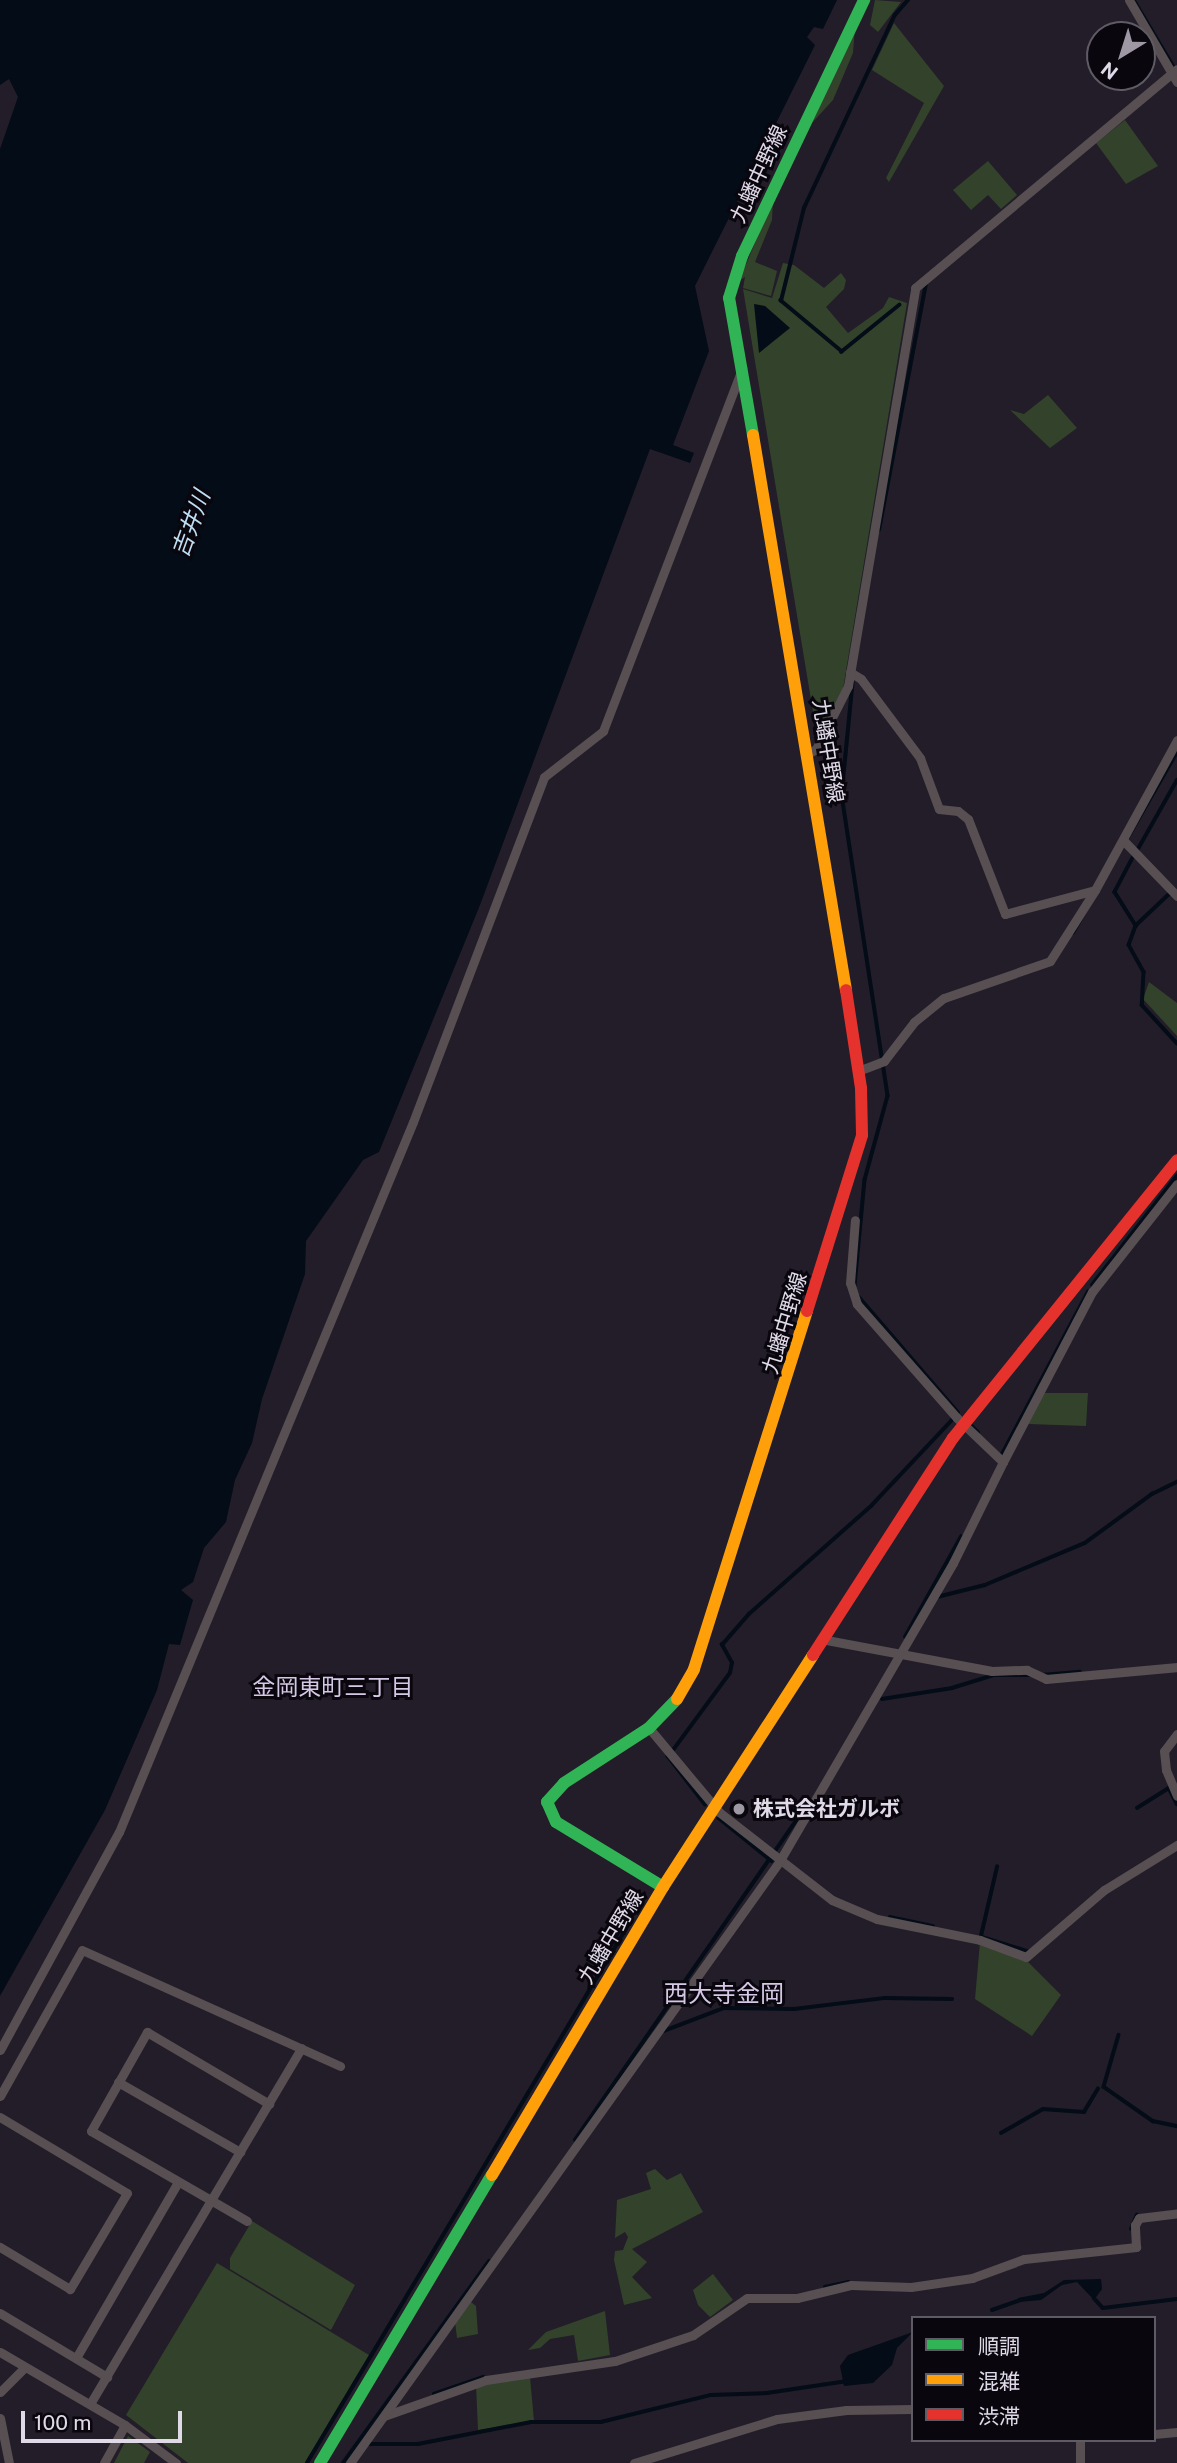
<!DOCTYPE html>
<meta charset="utf-8">
<style>
body{margin:0}
#map{position:relative;width:1177px;height:2463px;overflow:hidden;background:#221d28;font-family:"Public Sans","Noto Sans JP",sans-serif}
div>[style]{position:absolute}
[style*='--x']{left:calc(var(--x)*1px);top:calc(var(--y)*1px);width:calc(var(--w)*1px);rotate:calc(var(--a)*1deg)}
.green>*{inset:0;background:#33422b}
.water>*{inset:0;background:#030c17}
.stream>*{height:3.5px;margin:-1.75px;padding:0 1.75px;transform-origin:1.75px;border-radius:1.75px;background:#030c17}
.street>*{height:9px;margin:-4.5px;padding:0 4.5px;transform-origin:4.5px;border-radius:4.5px;background:#574f51}
.fast>*{height:12px;margin:-6px;padding:0 6px;transform-origin:6px;border-radius:6px;background:#30b455}
.slow>*{height:12px;margin:-6px;padding:0 6px;transform-origin:6px;border-radius:6px;background:#ff9f0a}
.jam>*{height:12px;margin:-6px;padding:0 6px;transform-origin:6px;border-radius:6px;background:#e5322d}
.dots>*{width:19px;height:19px;translate:-50% -50%;box-sizing:border-box;border:4px solid #09060e;border-radius:50%}
span{translate:-50% -50%;white-space:nowrap;text-align:center;line-height:1.15;-webkit-text-stroke:6px #09060e;paint-order:stroke}
.street-label{font-size:21px;color:#e0dae8}
.poi-label{font-size:21px;color:#e0dae8;font-weight:700}
.left{translate:0 -50%;text-align:left}
.water-label{font-size:23px;color:#bfdef4;font-style:italic}
.neighbourhood-label{font-size:23px;color:#d5c8e5}
.quarter-label{font-size:24px;color:#d5c8e5}
.legend{position:absolute;left:911px;top:2316px;width:245px;height:126px;box-sizing:border-box;background:#09060e;border:2px solid #5f5b65;margin:0;padding:9px 12px;list-style:none;font-size:21px;color:#e0dae8}
.legend li{display:flex;align-items:center;gap:14px;height:35px}
.legend b{width:35px;border:2px solid #5f5b65}
.north{position:absolute;left:1086px;top:21px;width:70px;height:70px;box-sizing:border-box;background:#09060e;border:2px solid #5f5b65;border-radius:50%;rotate:218deg;font-size:19px;font-weight:700;line-height:28px;text-align:center;color:#e0dae8}
.north::after{content:'';display:block;margin:auto;width:24px;height:32px;background:#9e98a5;clip-path:polygon(50% 0,100% 100%,50% 72%,0 100%)}
.scale{position:absolute;left:21px;top:2411px;width:161px;height:32px;box-sizing:border-box;border:4px solid #e0dae8;border-top:0;padding-left:9px;font-size:21px;line-height:24px;white-space:nowrap;color:#e0dae8;-webkit-text-stroke:5px #09060e;paint-order:stroke}
</style>
<div id="map">
<div class="green">
<div style="clip-path:polygon(875px 0,901px 2px,878px 32px,870px 25px)"></div>
<div style="clip-path:polygon(894px 23px,944px 86px,889px 182px,886px 178px,924px 103px,872px 70px)"></div>
<div style="clip-path:polygon(855px 27px,853px 53px,833px 100px,812px 123px)"></div>
<div style="clip-path:polygon(1125px 120px,1158px 166px,1126px 184px,1096px 143px)"></div>
<div style="clip-path:polygon(988px 161px,1017px 195px,1001px 209px,988px 195px,971px 210px,953px 190px)"></div>
<div style="clip-path:polygon(773px 200px,772px 220px,755px 262px,777px 271px,771px 296px,743px 288px,745px 277px,739px 281px)"></div>
<div style="clip-path:polygon(783px 263px,794px 265px,824px 288px,841px 273px,846px 280px,844px 289px,826px 307px,848px 333px,883px 308px,889px 297px,907px 303px,843px 689px,817px 736px,743px 289px,772px 298px)"></div>
<div style="clip-path:polygon(1048px 395px,1077px 428px,1050px 448px,1010px 410px,1024px 414px)"></div>
<div style="clip-path:polygon(1149px 982px,1177px 1003px,1177px 1036px,1143px 999px)"></div>
<div style="clip-path:polygon(1044px 1393px,1088px 1393px,1086px 1426px,1029px 1424px,1027px 1420px)"></div>
<div style="clip-path:polygon(980px 1942px,1025px 1959px,1061px 1995px,1032px 2036px,975px 1999px)"></div>
<div style="clip-path:polygon(655px 2169px,667px 2180px,681px 2173px,703px 2212px,632px 2249px,647px 2262px,632px 2277px,652px 2298px,624px 2305px,614px 2260px,615px 2251px,623px 2250px,628px 2237px,625px 2232px,615px 2238px,617px 2200px,651px 2189px,646px 2173px)"></div>
<div style="clip-path:polygon(252px 2221px,355px 2285px,331px 2330px,230px 2269px,230px 2258px)"></div>
<div style="clip-path:polygon(217px 2263px,369px 2355px,305px 2463px,188px 2463px,126px 2415px)"></div>
<div style="clip-path:polygon(713px 2274px,733px 2300px,710px 2317px,698px 2305px,693px 2290px)"></div>
<div style="clip-path:polygon(471px 2302px,476px 2306px,478px 2334px,457px 2338px,455px 2322px)"></div>
<div style="clip-path:polygon(605px 2311px,610px 2355px,578px 2361px,574px 2335px,550px 2339px,540px 2348px,528px 2350px,546px 2332px)"></div>
<div style="clip-path:polygon(530px 2377px,534px 2421px,478px 2430px,476px 2385px)"></div>
<div style="clip-path:polygon(128px 2436px,150px 2452px,144px 2463px,114px 2463px)"></div>
</div>
<div class="water">
<div style="clip-path:polygon(0 0,837px 0,823px 29px,814px 27px,807px 37px,815px 45px,695px 286px,709px 351px,673px 445px,694px 453px,690px 463px,650px 449px,480px 905px,379px 1152px,363px 1160px,306px 1241px,305px 1274px,262px 1399px,252px 1443px,235px 1480px,226px 1522px,204px 1548px,193px 1582px,181px 1590px,193px 1600px,180px 1645px,169px 1644px,157px 1690px,105px 1810px,0 1996px,0 149px,18px 97px,9px 79px,0 85px)"></div>
<div style="clip-path:polygon(754px 304px,765px 306px,790px 328px,759px 353px)"></div>
<div style="clip-path:polygon(1101px 2279px,1102px 2289px,1094px 2300px,1077px 2282px,1062px 2285px,1041px 2300px,1019px 2302px,1018px 2298px,1044px 2293px,1064px 2280px)"></div>
<div style="clip-path:polygon(913px 2332px,897px 2348px,892px 2365px,873px 2383px,844px 2386px,840px 2366px,848px 2355px)"></div>
</div>
<div class="stream">
<div style="--x:1134;--y:0;--w:78;--a:59.2"></div>
<div style="--x:900;--y:305;--w:75;--a:141"></div>
<div style="--x:842;--y:352;--w:80;--a:-140.1"></div>
<div style="--x:781;--y:301;--w:96;--a:-76.1"></div>
<div style="--x:804;--y:208;--w:213;--a:-64.8"></div>
<div style="--x:895;--y:15;--w:20;--a:-49"></div>
<div style="--x:879;--y:530;--w:250;--a:-79.2"></div>
<div style="--x:853;--y:683;--w:113;--a:95.6"></div>
<div style="--x:842;--y:795;--w:304;--a:81.3"></div>
<div style="--x:888;--y:1096;--w:87;--a:105.3"></div>
<div style="--x:865;--y:1180;--w:106;--a:95.4"></div>
<div style="--x:1138;--y:849;--w:79;--a:-60.5"></div>
<div style="--x:1134;--y:856;--w:41;--a:117.8"></div>
<div style="--x:1115;--y:892;--w:40;--a:58"></div>
<div style="--x:1171;--y:893;--w:48;--a:136.7"></div>
<div style="--x:1136;--y:926;--w:20;--a:110"></div>
<div style="--x:1129;--y:945;--w:31;--a:61"></div>
<div style="--x:1144;--y:972;--w:33;--a:93"></div>
<div style="--x:1142;--y:1005;--w:52;--a:47.4"></div>
<div style="--x:1073;--y:933;--w:209;--a:-60.1"></div>
<div style="--x:1092;--y:1285;--w:138;--a:-52.1"></div>
<div style="--x:859;--y:1297;--w:152;--a:49.3"></div>
<div style="--x:971;--y:1425;--w:10;--a:45"></div>
<div style="--x:1000;--y:1458;--w:188;--a:-62.1"></div>
<div style="--x:937;--y:1597;--w:49;--a:-14"></div>
<div style="--x:985;--y:1585;--w:108;--a:-22.8"></div>
<div style="--x:1085;--y:1543;--w:83;--a:-36.2"></div>
<div style="--x:1152;--y:1494;--w:28;--a:-26"></div>
<div style="--x:905;--y:1637;--w:115;--a:-60.8"></div>
<div style="--x:1042;--y:1675;--w:38;--a:-5"></div>
<div style="--x:882;--y:1699;--w:71;--a:-8.9"></div>
<div style="--x:952;--y:1688;--w:44;--a:-17.2"></div>
<div style="--x:994;--y:1675;--w:37;--a:0"></div>
<div style="--x:705;--y:1805;--w:61;--a:-127.6"></div>
<div style="--x:668;--y:1757;--w:104;--a:-53.6"></div>
<div style="--x:730;--y:1673;--w:10;--a:-79"></div>
<div style="--x:732;--y:1663;--w:21;--a:-119"></div>
<div style="--x:722;--y:1645;--w:41;--a:-48.9"></div>
<div style="--x:749;--y:1614;--w:164;--a:-41.5"></div>
<div style="--x:872;--y:1505;--w:118;--a:-46.7"></div>
<div style="--x:1137;--y:1808;--w:38;--a:-32"></div>
<div style="--x:1169;--y:1788;--w:18;--a:63"></div>
<div style="--x:719;--y:1818;--w:68;--a:39.1"></div>
<div style="--x:890;--y:1917;--w:44;--a:11.8"></div>
<div style="--x:981;--y:1936;--w:71;--a:-76.9"></div>
<div style="--x:982;--y:1937;--w:47;--a:17.3"></div>
<div style="--x:664;--y:2031;--w:64;--a:-21"></div>
<div style="--x:724;--y:2008;--w:70;--a:0.8"></div>
<div style="--x:794;--y:2009;--w:92;--a:-6.9"></div>
<div style="--x:885;--y:1998;--w:67;--a:0.9"></div>
<div style="--x:1119;--y:2035;--w:54;--a:106.1"></div>
<div style="--x:1104;--y:2087;--w:60;--a:34.8"></div>
<div style="--x:1153;--y:2121;--w:25;--a:12"></div>
<div style="--x:1001;--y:2133;--w:48;--a:-29.7"></div>
<div style="--x:1043;--y:2109;--w:41;--a:4.2"></div>
<div style="--x:1084;--y:2112;--w:27;--a:-59"></div>
<div style="--x:575;--y:2140;--w:409;--a:-55.3"></div>
<div style="--x:1131;--y:2229;--w:15;--a:-67"></div>
<div style="--x:825;--y:2287;--w:24;--a:-12"></div>
<div style="--x:1094;--y:2298;--w:13;--a:48"></div>
<div style="--x:1103;--y:2308;--w:75;--a:-6.9"></div>
<div style="--x:992;--y:2310;--w:31;--a:-19"></div>
<div style="--x:434;--y:2394;--w:52;--a:-19.1"></div>
<div style="--x:369;--y:2444;--w:49;--a:0"></div>
<div style="--x:418;--y:2444;--w:115;--a:-11"></div>
<div style="--x:531;--y:2422;--w:70;--a:0"></div>
<div style="--x:601;--y:2422;--w:113;--a:-13.8"></div>
<div style="--x:711;--y:2395;--w:56;--a:-2"></div>
<div style="--x:767;--y:2393;--w:81;--a:-8.5"></div>
<div style="--x:307;--y:2463;--w:628;--a:-59.15"></div>
<div style="--x:343;--y:2463;--w:249;--a:-54.1"></div>
</div>
<div class="street">
<div style="--x:1129;--y:0;--w:95;--a:59.7"></div>
<div style="--x:850;--y:672;--w:13;--a:32"></div>
<div style="--x:861;--y:679;--w:99;--a:53.2"></div>
<div style="--x:920;--y:758;--w:54;--a:69.6"></div>
<div style="--x:939;--y:809;--w:19;--a:6"></div>
<div style="--x:958;--y:811;--w:13;--a:39"></div>
<div style="--x:968;--y:819;--w:102;--a:68.7"></div>
<div style="--x:1005;--y:914;--w:93;--a:-14.9"></div>
<div style="--x:1095;--y:890;--w:171;--a:-61.3"></div>
<div style="--x:809;--y:753;--w:8;--a:-30"></div>
<div style="--x:816;--y:749;--w:71;--a:-63.1"></div>
<div style="--x:848;--y:686;--w:404;--a:-80.4"></div>
<div style="--x:915;--y:288;--w:341;--a:-39.9"></div>
<div style="--x:1123;--y:840;--w:78;--a:46"></div>
<div style="--x:858;--y:1071;--w:28;--a:-21"></div>
<div style="--x:884;--y:1061;--w:49;--a:-52.4"></div>
<div style="--x:914;--y:1022;--w:38;--a:-39"></div>
<div style="--x:944;--y:998;--w:112;--a:-19.2"></div>
<div style="--x:1050;--y:961;--w:84;--a:-57.6"></div>
<div style="--x:1003;--y:1462;--w:192;--a:-62.4"></div>
<div style="--x:1092;--y:1292;--w:137;--a:-51.8"></div>
<div style="--x:821;--y:1639;--w:174;--a:10.6"></div>
<div style="--x:992;--y:1671;--w:35;--a:-2"></div>
<div style="--x:1027;--y:1670;--w:21;--a:25"></div>
<div style="--x:1046;--y:1679;--w:132;--a:-5.2"></div>
<div style="--x:649;--y:1728;--w:109;--a:50.2"></div>
<div style="--x:719;--y:1812;--w:143;--a:37.9"></div>
<div style="--x:832;--y:1900;--w:49;--a:22.9"></div>
<div style="--x:877;--y:1919;--w:105;--a:11.5"></div>
<div style="--x:980;--y:1940;--w:49;--a:20.3"></div>
<div style="--x:1026;--y:1957;--w:103;--a:-40.7"></div>
<div style="--x:1104;--y:1890;--w:86;--a:-31.7"></div>
<div style="--x:1177;--y:1734;--w:21;--a:127"></div>
<div style="--x:1164;--y:1751;--w:19;--a:84"></div>
<div style="--x:1166;--y:1770;--w:28;--a:67"></div>
<div style="--x:0;--y:2050;--w:248;--a:-61.4"></div>
<div style="--x:119;--y:1832;--w:768;--a:-67.51"></div>
<div style="--x:413;--y:1122;--w:369;--a:-69.2"></div>
<div style="--x:544;--y:777;--w:75;--a:-37.9"></div>
<div style="--x:603;--y:731;--w:389;--a:-69"></div>
<div style="--x:118;--y:2082;--w:141;--a:29.8"></div>
<div style="--x:0;--y:2096;--w:167;--a:-60.7"></div>
<div style="--x:82;--y:1950;--w:283;--a:24.2"></div>
<div style="--x:0;--y:2117;--w:148;--a:30.9"></div>
<div style="--x:127;--y:2193;--w:112;--a:120.7"></div>
<div style="--x:70;--y:2289;--w:82;--a:-149"></div>
<div style="--x:247;--y:2221;--w:180;--a:-150"></div>
<div style="--x:91;--y:2131;--w:114;--a:-60.5"></div>
<div style="--x:147;--y:2032;--w:142;--a:30.5"></div>
<div style="--x:0;--y:2313;--w:125;--a:30.9"></div>
<div style="--x:0;--y:2352;--w:145;--a:30.3"></div>
<div style="--x:125;--y:2425;--w:64;--a:36.7"></div>
<div style="--x:76;--y:2358;--w:203;--a:-59.9"></div>
<div style="--x:0;--y:2392;--w:35;--a:-45"></div>
<div style="--x:90;--y:2404;--w:414;--a:-59.3"></div>
<div style="--x:384;--y:2416;--w:108;--a:-19.4"></div>
<div style="--x:486;--y:2380;--w:130;--a:-8.4"></div>
<div style="--x:615;--y:2361;--w:82;--a:-18.4"></div>
<div style="--x:693;--y:2335;--w:65;--a:-34.4"></div>
<div style="--x:747;--y:2298;--w:50;--a:0"></div>
<div style="--x:797;--y:2298;--w:56;--a:-13.5"></div>
<div style="--x:851;--y:2285;--w:60;--a:1.9"></div>
<div style="--x:911;--y:2287;--w:62;--a:-8.4"></div>
<div style="--x:972;--y:2278;--w:55;--a:-20.1"></div>
<div style="--x:1024;--y:2259;--w:113;--a:-6.1"></div>
<div style="--x:1136;--y:2247;--w:22;--a:-93"></div>
<div style="--x:1135;--y:2225;--w:8;--a:-60"></div>
<div style="--x:1139;--y:2218;--w:38;--a:-7"></div>
<div style="--x:0;--y:2418;--w:46;--a:78.7"></div>
<div style="--x:1154;--y:2434;--w:23;--a:-5"></div>
<div style="--x:104;--y:2463;--w:43;--a:-61.1"></div>
<div style="--x:350;--y:2463;--w:738;--a:-54.48"></div>
<div style="--x:779;--y:1862;--w:346;--a:-59.8"></div>
<div style="--x:953;--y:1563;--w:113;--a:-63.7"></div>
<div style="--x:1003;--y:1462;--w:64;--a:-136.3"></div>
<div style="--x:957;--y:1418;--w:152;--a:-131.3"></div>
<div style="--x:857;--y:1304;--w:22;--a:-108"></div>
<div style="--x:850;--y:1283;--w:63;--a:-85.5"></div>
<div style="--x:634;--y:2463;--w:150;--a:-17.1"></div>
<div style="--x:777;--y:2419;--w:70;--a:-7.4"></div>
<div style="--x:846;--y:2410;--w:67;--a:-0.9"></div>
<div style="--x:1080;--y:2463;--w:23;--a:-90"></div>
</div>
<div class="fast">
<div style="--x:753;--y:435;--w:139;--a:-99.9"></div>
<div style="--x:729;--y:298;--w:44;--a:-72.8"></div>
<div style="--x:742;--y:256;--w:284;--a:-64.5"></div>
<div style="--x:663;--y:1887;--w:125;--a:-148.7"></div>
<div style="--x:556;--y:1822;--w:22;--a:-114"></div>
<div style="--x:547;--y:1802;--w:25;--a:-48"></div>
<div style="--x:564;--y:1783;--w:101;--a:-32.9"></div>
<div style="--x:649;--y:1728;--w:40;--a:-46"></div>
<div style="--x:320;--y:2463;--w:335;--a:-59.2"></div>
</div>
<div class="slow">
<div style="--x:753;--y:435;--w:563;--a:80.49"></div>
<div style="--x:677;--y:1699;--w:34;--a:-60"></div>
<div style="--x:694;--y:1669;--w:375;--a:-72.5"></div>
<div style="--x:492;--y:2175;--w:335;--a:-59.3"></div>
<div style="--x:663;--y:1887;--w:276;--a:-57.1"></div>
</div>
<div class="jam">
<div style="--x:807;--y:1311;--w:184;--a:-72.6"></div>
<div style="--x:862;--y:1135;--w:47;--a:-91.2"></div>
<div style="--x:861;--y:1088;--w:99;--a:-98.7"></div>
<div style="--x:813;--y:1655;--w:258;--a:-57.2"></div>
<div style="--x:953;--y:1438;--w:357;--a:-51.1"></div>
</div>
<div class="dots">
<div style="left:739px;top:1809px;background:#9e98a5"></div>
</div>
<div class="street-label">
<span style="left:759px;top:174px;rotate:-65deg">九蟠中野線</span>
<span style="left:828px;top:751px;rotate:81deg">九蟠中野線</span>
<span style="left:785px;top:1323px;rotate:-73deg">九蟠中野線</span>
<span style="left:611px;top:1937px;rotate:-59deg">九蟠中野線</span>
</div>
<div class="poi-label">
<span class="left" style="left:753px;top:1809px">株式会社ガルボ</span>
</div>
<div class="water-label">
<span style="left:191px;top:524px;rotate:-70deg">吉井川</span>
</div>
<div class="neighbourhood-label">
<span style="left:333px;top:1687px">金岡東町三丁目</span>
</div>
<div class="quarter-label">
<span style="left:724px;top:1994px">西大寺金岡</span>
</div>
<ul class="legend">
<li><b style="height:9px;background:#30b455"></b>順調</li>
<li><b style="height:9px;background:#ff9f0a"></b>混雑</li>
<li><b style="height:9px;background:#e5322d"></b>渋滞</li>
</ul>
<div class="north">N</div>
<div class="scale">100 m</div>
</div>
